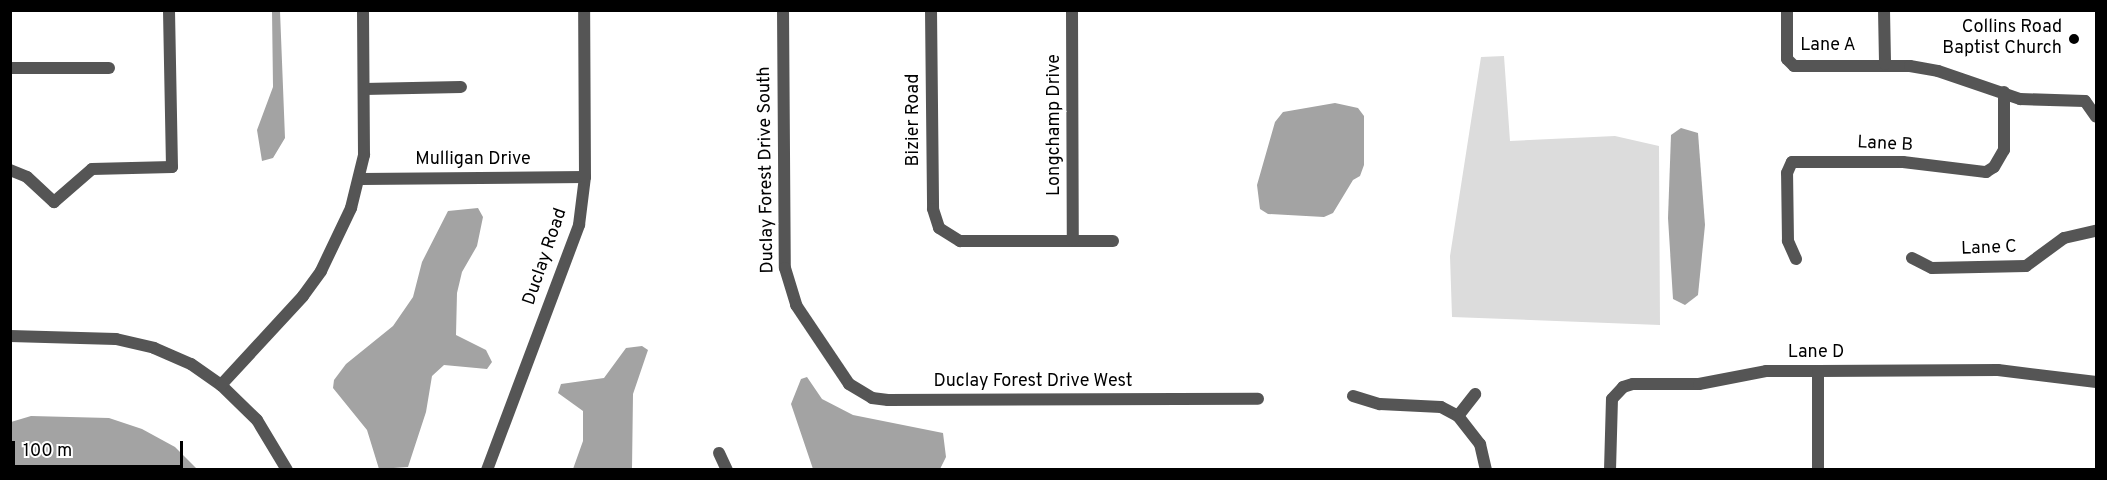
<!DOCTYPE html>
<style>
body{margin:0}
#map{position:relative;width:2107px;height:480px;overflow:hidden;background:#fff;font-family:Overpass,sans-serif}
div>[style]{position:absolute}
[style*='--x']{left:calc(var(--x)*1px);top:calc(var(--y)*1px);width:calc(var(--w)*1px);rotate:calc(var(--a)*1deg)}
.green>*{inset:0;background:#dcdcdc}
.water>*{inset:0;background:#a3a3a3}
.minor>*{height:12px;margin:-6px;padding:0 6px;transform-origin:6px;border-radius:6px;background:#555}
.dots>*{width:16px;height:16px;translate:-50% -50%;box-sizing:border-box;border:3px solid #fff;border-radius:50%}
span{translate:-50% -50%;white-space:nowrap;text-align:center;line-height:1.15;-webkit-text-stroke:5px #fff;paint-order:stroke}
.poi-label{font-size:18px;color:#000}
.right{translate:-100% -50%;text-align:right}
.street-label{font-size:18px;color:#000}
.frame{position:absolute;inset:0;border:12px solid #000;pointer-events:none}
.scale{position:absolute;left:12px;top:441px;width:171px;height:27px;box-sizing:border-box;border:3px solid #000;border-top:0;padding-left:8px;font-size:18px;line-height:21px;white-space:nowrap;color:#000;-webkit-text-stroke:4px #fff;paint-order:stroke}
</style>
<div id="map">
<div class="green">
<div style="clip-path:polygon(1504px 56px,1510px 141px,1615px 136px,1659px 146px,1660px 325px,1452px 317px,1450px 256px,1481px 57px)"></div>
</div>
<div class="water">
<div style="clip-path:polygon(272px 11px,280px 11px,285px 138px,273px 158px,262px 161px,257px 130px,273px 87px)"></div>
<div style="clip-path:polygon(1335px 103px,1358px 108px,1364px 116px,1364px 165px,1360px 176px,1353px 180px,1333px 213px,1324px 217px,1268px 214px,1260px 209px,1257px 185px,1275px 122px,1283px 112px)"></div>
<div style="clip-path:polygon(1681px 128px,1698px 133px,1705px 225px,1698px 295px,1685px 305px,1673px 299px,1668px 218px,1671px 135px)"></div>
<div style="clip-path:polygon(478px 208px,483px 217px,477px 246px,462px 272px,457px 293px,456px 335px,486px 350px,492px 362px,487px 369px,444px 365px,432px 376px,426px 412px,408px 467px,379px 469px,367px 430px,333px 388px,334px 380px,346px 364px,393px 326px,413px 297px,422px 262px,448px 211px)"></div>
<div style="clip-path:polygon(642px 346px,648px 350px,633px 394px,632px 469px,573px 469px,583px 441px,583px 411px,558px 393px,561px 384px,604px 378px,626px 348px)"></div>
<div style="clip-path:polygon(807px 377px,822px 399px,853px 415px,943px 433px,946px 457px,940px 469px,813px 469px,791px 404px,801px 379px)"></div>
<div style="clip-path:polygon(31px 416px,109px 418px,142px 429px,175px 447px,197px 469px,11px 469px,11px 422px)"></div>
</div>
<div class="minor">
<div style="--x:783;--y:10;--w:258;--a:89.6"></div>
<div style="--x:785;--y:268;--w:39;--a:73"></div>
<div style="--x:796;--y:305;--w:95;--a:56.1"></div>
<div style="--x:849;--y:384;--w:27;--a:31"></div>
<div style="--x:872;--y:398;--w:16;--a:7"></div>
<div style="--x:888;--y:400;--w:370;--a:-0.2"></div>
<div style="--x:931;--y:10;--w:199;--a:89.4"></div>
<div style="--x:933;--y:209;--w:20;--a:72"></div>
<div style="--x:939;--y:228;--w:25;--a:32"></div>
<div style="--x:960;--y:241;--w:153;--a:0"></div>
<div style="--x:1072;--y:10;--w:230;--a:89.8"></div>
<div style="--x:1787;--y:10;--w:49;--a:90"></div>
<div style="--x:1787;--y:59;--w:10;--a:45"></div>
<div style="--x:1794;--y:66;--w:116;--a:0"></div>
<div style="--x:1910;--y:66;--w:28;--a:10"></div>
<div style="--x:1938;--y:71;--w:87;--a:18.9"></div>
<div style="--x:2020;--y:99;--w:65;--a:1.8"></div>
<div style="--x:2085;--y:101;--w:19;--a:55"></div>
<div style="--x:1884;--y:10;--w:54;--a:88.9"></div>
<div style="--x:10;--y:68;--w:99;--a:0"></div>
<div style="--x:364;--y:89;--w:97;--a:-1.2"></div>
<div style="--x:10;--y:170;--w:18;--a:22"></div>
<div style="--x:27;--y:177;--w:37;--a:43"></div>
<div style="--x:54;--y:202;--w:50;--a:-41"></div>
<div style="--x:92;--y:169;--w:80;--a:-1.4"></div>
<div style="--x:172;--y:167;--w:157;--a:-91.1"></div>
<div style="--x:361;--y:179;--w:224;--a:-0.5"></div>
<div style="--x:1912;--y:258;--w:22;--a:27"></div>
<div style="--x:1932;--y:268;--w:94;--a:-1.2"></div>
<div style="--x:2026;--y:266;--w:47;--a:-36.4"></div>
<div style="--x:2064;--y:238;--w:32;--a:-13"></div>
<div style="--x:1796;--y:259;--w:20;--a:-114"></div>
<div style="--x:1788;--y:241;--w:68;--a:-90.8"></div>
<div style="--x:1787;--y:173;--w:12;--a:-66"></div>
<div style="--x:1792;--y:162;--w:111;--a:0"></div>
<div style="--x:1903;--y:162;--w:84;--a:6.9"></div>
<div style="--x:1986;--y:172;--w:9;--a:-32"></div>
<div style="--x:1994;--y:167;--w:20;--a:-60"></div>
<div style="--x:2004;--y:150;--w:58;--a:-90"></div>
<div style="--x:10;--y:336;--w:106;--a:1.6"></div>
<div style="--x:116;--y:339;--w:39;--a:13"></div>
<div style="--x:154;--y:348;--w:40;--a:23.4"></div>
<div style="--x:191;--y:364;--w:37;--a:35"></div>
<div style="--x:221;--y:385;--w:50;--a:44.2"></div>
<div style="--x:257;--y:420;--w:58;--a:59"></div>
<div style="--x:1818;--y:371;--w:99;--a:90"></div>
<div style="--x:221;--y:385;--w:121;--a:-47.3"></div>
<div style="--x:303;--y:296;--w:31;--a:-54"></div>
<div style="--x:321;--y:271;--w:70;--a:-64.5"></div>
<div style="--x:351;--y:208;--w:55;--a:-76.2"></div>
<div style="--x:364;--y:155;--w:145;--a:-90.4"></div>
<div style="--x:1353;--y:396;--w:28;--a:17"></div>
<div style="--x:1380;--y:404;--w:61;--a:2.8"></div>
<div style="--x:1441;--y:407;--w:19;--a:28"></div>
<div style="--x:1458;--y:416;--w:36;--a:52"></div>
<div style="--x:1480;--y:444;--w:27;--a:77"></div>
<div style="--x:1458;--y:416;--w:28;--a:-52"></div>
<div style="--x:719;--y:453;--w:19;--a:65"></div>
<div style="--x:487;--y:470;--w:262;--a:-69.4"></div>
<div style="--x:579;--y:225;--w:48;--a:-82.9"></div>
<div style="--x:585;--y:177;--w:167;--a:-90.3"></div>
<div style="--x:1610;--y:470;--w:71;--a:-88.4"></div>
<div style="--x:1612;--y:399;--w:16;--a:-47"></div>
<div style="--x:1623;--y:387;--w:10;--a:-17"></div>
<div style="--x:1633;--y:384;--w:66;--a:0"></div>
<div style="--x:1699;--y:384;--w:68;--a:-11"></div>
<div style="--x:1766;--y:371;--w:52;--a:0"></div>
<div style="--x:1818;--y:371;--w:180;--a:-0.3"></div>
<div style="--x:1998;--y:370;--w:99;--a:7"></div>
</div>
<div class="dots">
<div style="left:2074px;top:39px;background:#000"></div>
</div>
<div class="poi-label">
<span class="right" style="left:2062px;top:39px">Collins Road<br>Baptist Church</span>
</div>
<div class="street-label">
<span style="left:1828px;top:46px">Lane A</span>
<span style="left:914px;top:120px;rotate:-90deg">Bizier Road</span>
<span style="left:1055px;top:125px;rotate:-90deg">Longchamp Drive</span>
<span style="left:1885px;top:145px;rotate:3deg">Lane B</span>
<span style="left:473px;top:160px">Mulligan Drive</span>
<span style="left:767px;top:170px;rotate:-91deg">Duclay Forest Drive South</span>
<span style="left:1989px;top:249px;rotate:-2deg">Lane C</span>
<span style="left:546px;top:257px;rotate:-71deg">Duclay Road</span>
<span style="left:1816px;top:353px">Lane D</span>
<span style="left:1033px;top:382px">Duclay Forest Drive West</span>
</div>
<div class="frame"></div>
<div class="scale">100 m</div>
</div>
